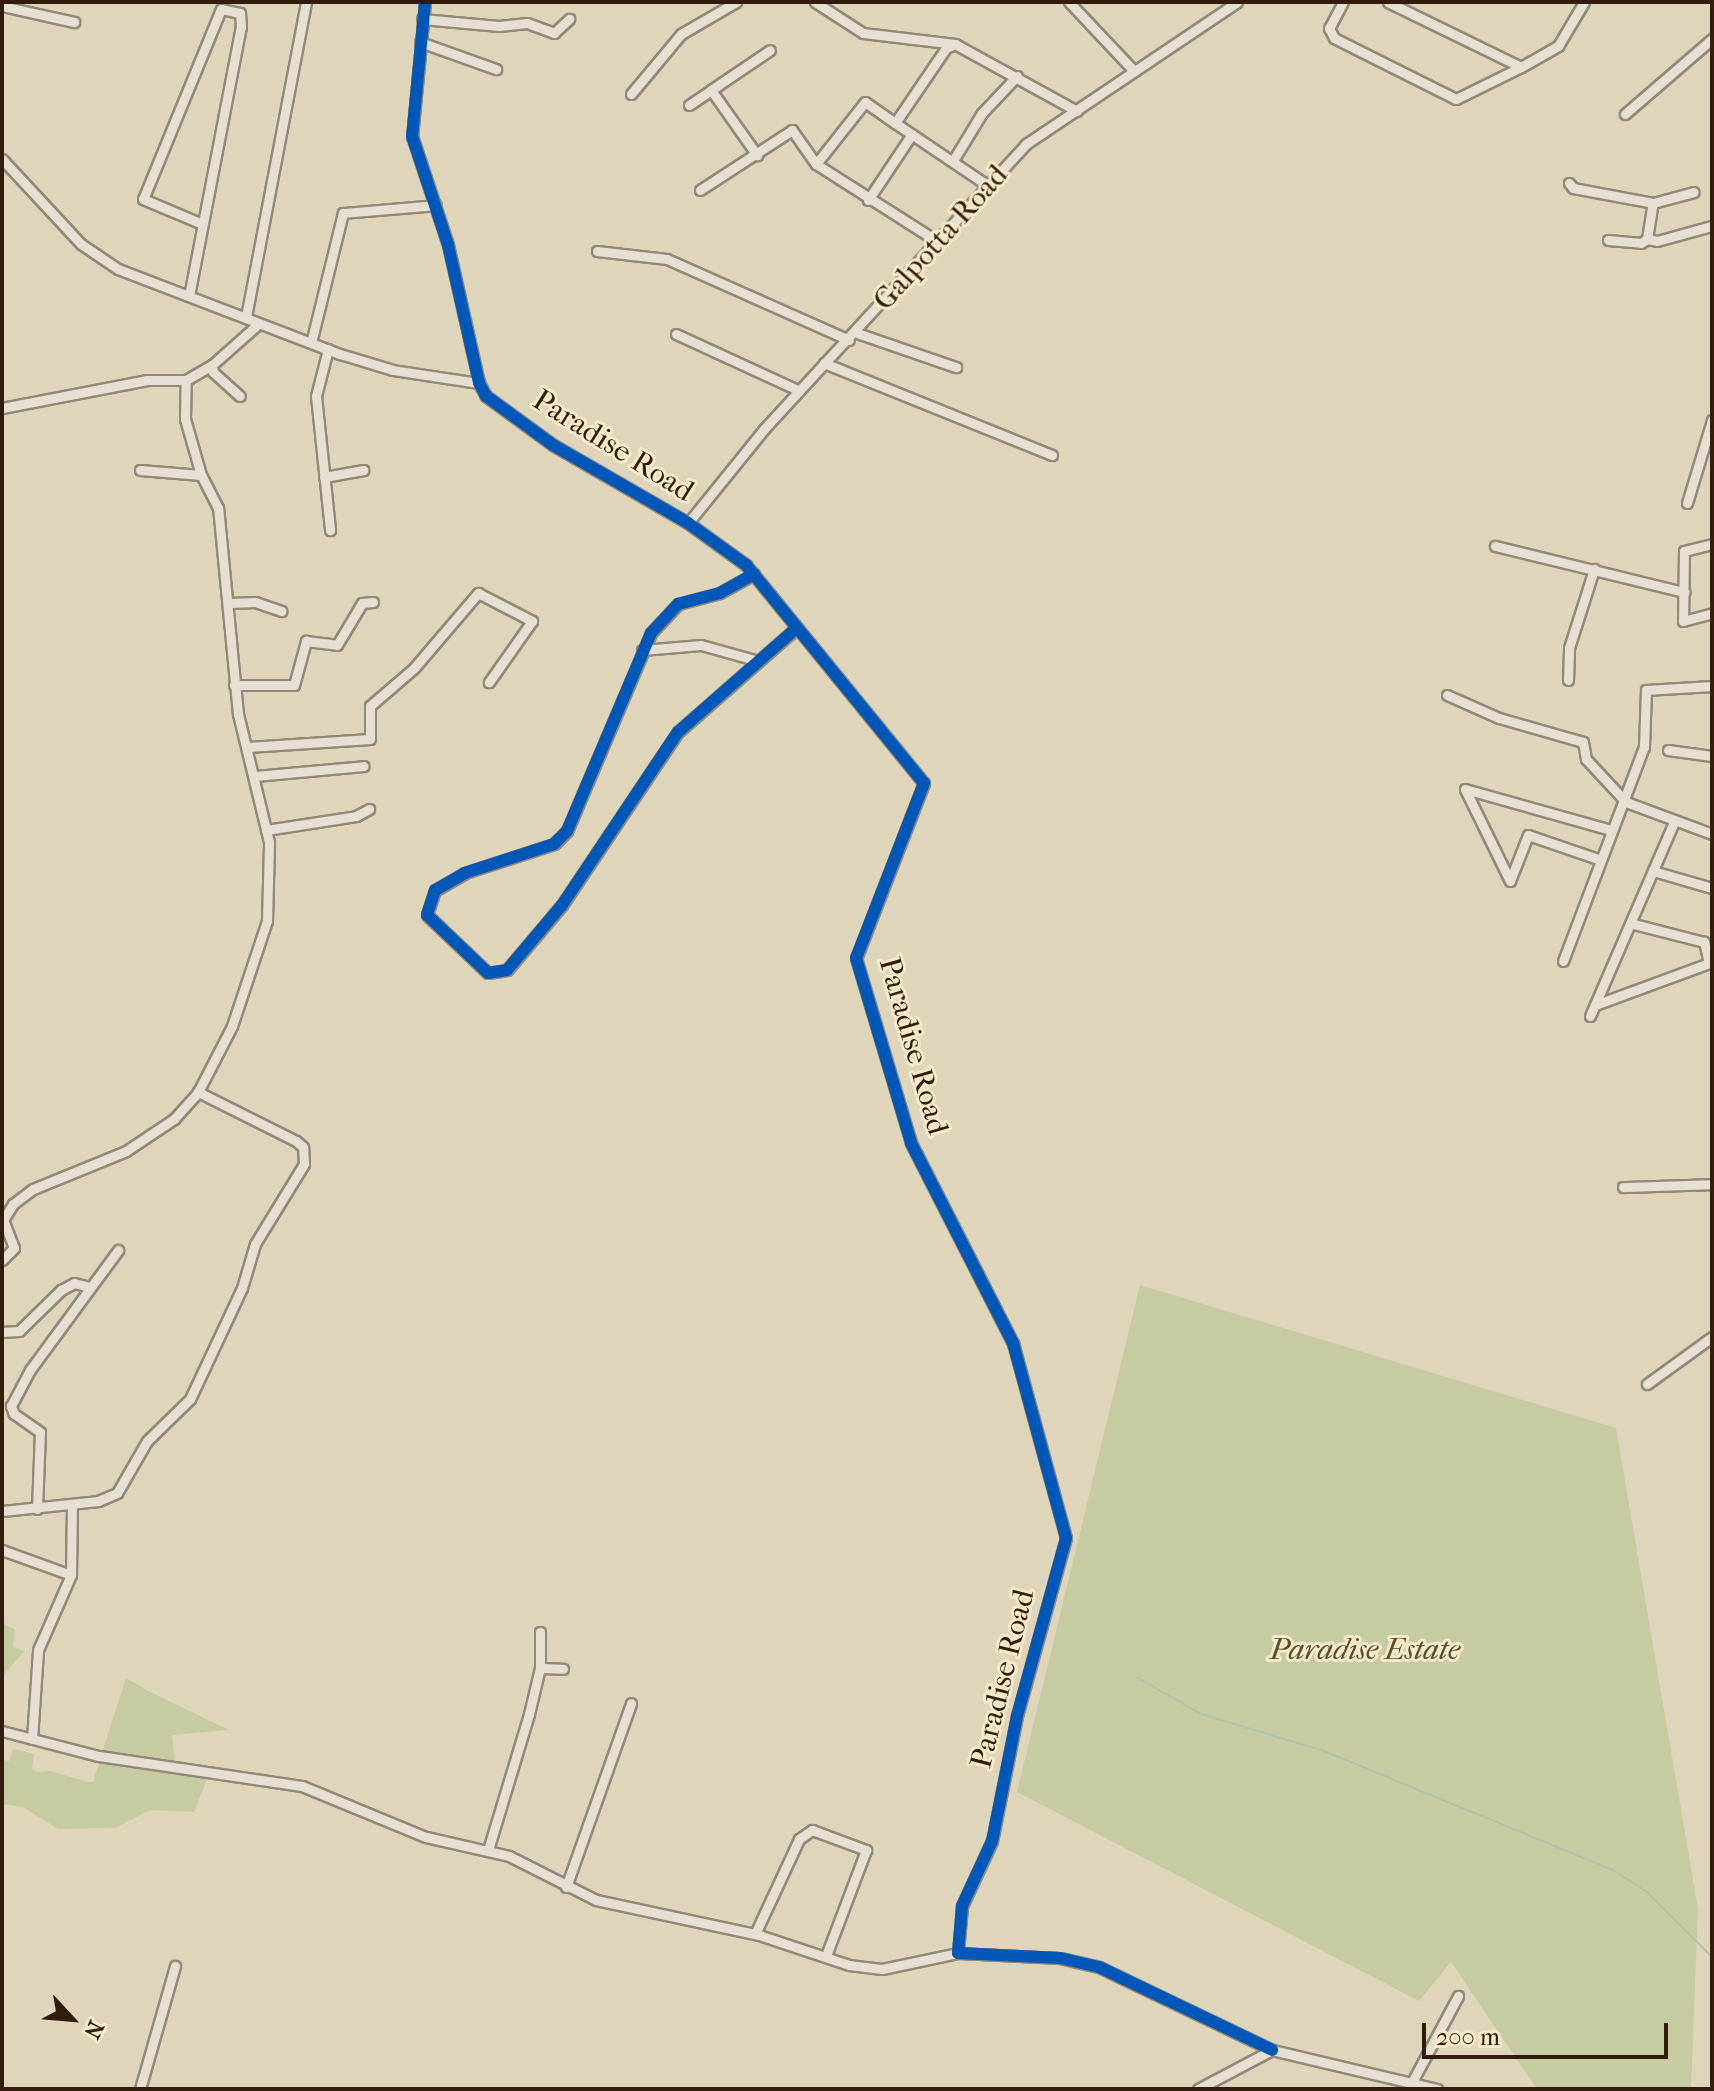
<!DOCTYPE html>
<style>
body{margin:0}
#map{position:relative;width:1714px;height:2091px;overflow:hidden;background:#dfd5ba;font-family:"IM FELL French Canon",serif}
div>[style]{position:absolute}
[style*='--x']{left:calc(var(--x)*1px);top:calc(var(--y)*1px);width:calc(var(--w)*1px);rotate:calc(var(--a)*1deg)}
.green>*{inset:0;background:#c7cba1}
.stream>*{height:2px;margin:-1px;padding:0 1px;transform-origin:1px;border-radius:1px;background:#afc4ab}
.roads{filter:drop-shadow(2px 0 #928979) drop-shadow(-2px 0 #928979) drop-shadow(0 2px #928979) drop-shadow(0 -2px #928979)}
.minor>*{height:9px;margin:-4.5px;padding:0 4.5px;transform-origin:4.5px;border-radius:4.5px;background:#e5e0d2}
.cycleway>*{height:12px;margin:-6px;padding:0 6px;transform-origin:6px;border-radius:6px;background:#0057b8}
span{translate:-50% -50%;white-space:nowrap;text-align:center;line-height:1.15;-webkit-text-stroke:6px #f4e9c8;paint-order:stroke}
.street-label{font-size:30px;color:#321c0e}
.park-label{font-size:30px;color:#594e34;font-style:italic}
.frame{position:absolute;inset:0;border:4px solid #321c0e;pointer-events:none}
.north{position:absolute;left:32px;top:1979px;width:80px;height:80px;-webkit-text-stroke:6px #f4e9c8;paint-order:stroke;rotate:116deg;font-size:22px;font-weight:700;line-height:32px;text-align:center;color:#321c0e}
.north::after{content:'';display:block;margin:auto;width:28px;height:36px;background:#321c0e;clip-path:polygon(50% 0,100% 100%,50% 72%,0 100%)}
.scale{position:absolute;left:1422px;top:2023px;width:246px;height:36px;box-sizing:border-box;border:4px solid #321c0e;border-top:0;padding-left:10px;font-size:24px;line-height:28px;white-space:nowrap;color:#321c0e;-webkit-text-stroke:6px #f4e9c8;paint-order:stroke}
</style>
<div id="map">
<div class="green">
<div style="clip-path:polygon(1140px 1285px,1616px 1428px,1698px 1909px,1691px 2089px,1537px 2089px,1451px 1962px,1419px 2001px,1017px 1792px)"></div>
<div style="clip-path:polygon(2px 1622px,15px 1630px,13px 1647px,24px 1651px,2px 1677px)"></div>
<div style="clip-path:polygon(126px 1678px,150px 1692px,229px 1730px,172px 1735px,175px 1762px,102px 1752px)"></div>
<div style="clip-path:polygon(13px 1749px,34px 1754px,32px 1769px,38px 1772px,50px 1771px,88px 1782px,93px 1782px,100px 1761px,209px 1774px,194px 1812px,150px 1810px,115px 1828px,58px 1829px,23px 1807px,2px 1804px,2px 1760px,9px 1761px)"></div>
</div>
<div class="stream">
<div style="--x:1138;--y:1678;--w:73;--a:29.7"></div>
<div style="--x:1201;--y:1714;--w:128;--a:16.7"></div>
<div style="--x:1324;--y:1751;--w:313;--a:22.4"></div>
<div style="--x:1613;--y:1870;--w:40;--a:32.9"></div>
<div style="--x:1647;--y:1892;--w:92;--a:45"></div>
</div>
<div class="roads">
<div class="minor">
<div style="--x:425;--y:2;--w:135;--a:95.5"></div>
<div style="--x:412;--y:136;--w:115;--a:71.7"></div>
<div style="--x:448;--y:245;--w:141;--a:77.3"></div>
<div style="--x:479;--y:383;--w:15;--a:62"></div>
<div style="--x:486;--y:396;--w:83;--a:36.2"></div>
<div style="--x:553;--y:445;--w:156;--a:30"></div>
<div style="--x:688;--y:523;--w:72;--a:35.9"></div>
<div style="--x:746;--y:565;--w:281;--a:50.8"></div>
<div style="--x:924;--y:783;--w:188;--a:111.2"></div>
<div style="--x:856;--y:958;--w:193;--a:73.4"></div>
<div style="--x:911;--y:1143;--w:225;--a:63"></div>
<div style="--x:1013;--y:1343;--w:202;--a:74.8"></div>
<div style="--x:1066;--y:1538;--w:185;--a:105.4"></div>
<div style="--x:1017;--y:1716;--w:127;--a:101.3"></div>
<div style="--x:992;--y:1841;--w:72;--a:114.8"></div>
<div style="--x:962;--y:1906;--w:47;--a:94.9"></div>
<div style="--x:958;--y:1953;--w:102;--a:2.8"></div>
<div style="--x:1060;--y:1958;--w:40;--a:13"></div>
<div style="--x:1099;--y:1967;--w:192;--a:25.6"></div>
<div style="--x:815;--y:2;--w:57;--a:32.9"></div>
<div style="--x:863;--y:33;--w:93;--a:6.8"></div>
<div style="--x:955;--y:44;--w:139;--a:28.8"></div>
<div style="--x:1069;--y:2;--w:95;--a:46.7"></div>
<div style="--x:1343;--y:2;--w:30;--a:118"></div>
<div style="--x:1329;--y:28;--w:11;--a:63"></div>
<div style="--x:1334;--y:38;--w:136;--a:26.6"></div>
<div style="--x:1456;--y:99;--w:72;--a:-26.2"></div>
<div style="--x:1521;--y:67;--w:148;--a:-154"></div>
<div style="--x:2;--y:6;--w:74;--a:12.5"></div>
<div style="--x:422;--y:19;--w:77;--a:5.2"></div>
<div style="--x:499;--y:26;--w:28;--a:-6"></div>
<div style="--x:527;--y:23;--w:29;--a:20"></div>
<div style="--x:554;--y:33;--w:21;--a:-43"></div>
<div style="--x:420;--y:42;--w:81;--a:19.6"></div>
<div style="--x:1521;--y:67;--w:43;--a:-29.6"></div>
<div style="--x:1558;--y:46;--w:51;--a:-59.4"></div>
<div style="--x:711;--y:90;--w:71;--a:-34.1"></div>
<div style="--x:631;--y:94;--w:78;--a:-50.2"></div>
<div style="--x:681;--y:34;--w:64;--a:-30.2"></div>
<div style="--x:689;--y:105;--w:27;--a:-34"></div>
<div style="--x:711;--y:90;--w:80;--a:54.7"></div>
<div style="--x:1625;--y:114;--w:115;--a:-40.8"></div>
<div style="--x:895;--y:123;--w:111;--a:34"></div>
<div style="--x:2;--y:159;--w:116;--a:47.1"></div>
<div style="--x:81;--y:244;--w:45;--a:34"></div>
<div style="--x:118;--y:269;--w:238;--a:21"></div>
<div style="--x:340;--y:354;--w:55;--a:16.8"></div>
<div style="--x:393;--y:370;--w:87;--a:8.6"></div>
<div style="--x:954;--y:159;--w:54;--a:-58.7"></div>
<div style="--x:982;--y:113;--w:51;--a:-46.6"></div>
<div style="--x:816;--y:164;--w:79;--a:-51.7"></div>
<div style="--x:865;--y:102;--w:37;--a:35"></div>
<div style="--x:895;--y:123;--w:91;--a:-55.8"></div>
<div style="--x:946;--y:48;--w:10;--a:-24"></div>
<div style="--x:1569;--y:183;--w:6;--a:51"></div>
<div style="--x:1573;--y:188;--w:81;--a:10.6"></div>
<div style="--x:1653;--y:203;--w:42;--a:-15"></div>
<div style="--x:700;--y:190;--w:110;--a:-33.1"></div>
<div style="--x:792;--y:130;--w:42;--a:54.8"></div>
<div style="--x:816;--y:164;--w:143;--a:32.5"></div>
<div style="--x:868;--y:200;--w:79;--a:-56.3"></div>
<div style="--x:1647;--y:239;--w:10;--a:11"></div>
<div style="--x:1657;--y:241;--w:57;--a:-15.3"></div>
<div style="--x:1608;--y:240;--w:33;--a:5"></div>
<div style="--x:1641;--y:243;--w:7;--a:-34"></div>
<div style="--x:1647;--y:239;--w:36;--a:-81"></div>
<div style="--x:597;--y:251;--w:70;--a:6.5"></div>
<div style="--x:667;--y:259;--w:199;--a:24"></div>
<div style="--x:189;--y:296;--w:274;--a:-79.1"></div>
<div style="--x:241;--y:27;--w:14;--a:-94"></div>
<div style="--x:240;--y:13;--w:19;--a:-168"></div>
<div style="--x:221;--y:9;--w:205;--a:112.3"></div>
<div style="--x:143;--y:199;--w:62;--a:22.8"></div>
<div style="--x:246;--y:317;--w:321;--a:-79.2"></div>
<div style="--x:857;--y:333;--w:105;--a:19"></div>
<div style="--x:676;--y:334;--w:134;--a:24.7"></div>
<div style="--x:311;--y:343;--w:134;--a:-76.2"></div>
<div style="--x:343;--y:213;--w:93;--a:-4.9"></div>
<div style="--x:328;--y:349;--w:49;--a:104.3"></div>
<div style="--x:316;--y:396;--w:135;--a:84"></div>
<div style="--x:824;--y:363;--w:246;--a:22"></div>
<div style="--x:212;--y:365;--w:7;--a:82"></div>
<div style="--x:213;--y:372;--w:36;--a:42"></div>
<div style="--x:2;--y:408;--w:148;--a:-10.9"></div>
<div style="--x:147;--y:380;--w:39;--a:0"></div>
<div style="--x:186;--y:380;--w:30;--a:-30"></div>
<div style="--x:212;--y:365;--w:59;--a:-41.6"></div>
<div style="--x:140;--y:470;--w:61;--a:4.7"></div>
<div style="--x:324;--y:477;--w:40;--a:-10"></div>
<div style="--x:1687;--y:503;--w:87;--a:-73.2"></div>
<div style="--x:688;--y:523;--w:122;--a:-51"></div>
<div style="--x:765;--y:428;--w:386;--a:-47.4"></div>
<div style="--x:1026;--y:144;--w:254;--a:-33.9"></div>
<div style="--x:1712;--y:544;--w:29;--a:166"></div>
<div style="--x:1684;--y:551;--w:70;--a:90.8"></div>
<div style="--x:1683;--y:621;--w:30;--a:-15"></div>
<div style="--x:1495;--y:546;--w:195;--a:13.7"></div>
<div style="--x:754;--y:574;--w:39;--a:151"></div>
<div style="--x:720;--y:593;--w:43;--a:165.3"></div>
<div style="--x:678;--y:604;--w:40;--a:133"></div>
<div style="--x:651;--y:633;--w:215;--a:113"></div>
<div style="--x:567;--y:831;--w:18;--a:135"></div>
<div style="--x:554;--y:844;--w:94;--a:162"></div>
<div style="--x:465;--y:873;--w:34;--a:150"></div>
<div style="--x:435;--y:890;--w:26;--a:108"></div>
<div style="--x:427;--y:915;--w:84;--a:43.6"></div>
<div style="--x:488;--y:973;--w:19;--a:-9"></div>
<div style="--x:507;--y:970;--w:85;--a:-49.8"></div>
<div style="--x:562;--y:905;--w:208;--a:-56.2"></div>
<div style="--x:678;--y:732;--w:154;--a:-41.3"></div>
<div style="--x:229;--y:603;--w:26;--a:-2"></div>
<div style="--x:255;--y:602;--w:28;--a:19"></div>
<div style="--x:642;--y:650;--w:59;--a:-4.8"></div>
<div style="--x:701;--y:645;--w:56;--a:15.5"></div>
<div style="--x:1568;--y:680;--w:32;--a:-88"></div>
<div style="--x:1569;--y:648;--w:83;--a:-72.4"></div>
<div style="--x:234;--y:685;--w:60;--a:0"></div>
<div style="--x:294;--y:685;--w:46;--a:-74.7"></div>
<div style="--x:306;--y:641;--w:31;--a:7"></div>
<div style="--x:337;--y:645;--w:49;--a:-59.2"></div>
<div style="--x:362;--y:603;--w:11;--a:-5"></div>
<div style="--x:1447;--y:695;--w:57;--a:23.9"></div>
<div style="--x:1499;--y:718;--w:87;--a:15.9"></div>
<div style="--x:1583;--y:742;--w:17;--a:80"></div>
<div style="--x:1586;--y:759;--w:59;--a:47.1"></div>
<div style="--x:1626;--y:802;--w:92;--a:20.4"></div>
<div style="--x:248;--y:747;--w:122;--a:-3.8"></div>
<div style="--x:370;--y:739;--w:33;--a:-90"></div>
<div style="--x:370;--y:706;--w:58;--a:-40.8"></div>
<div style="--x:414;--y:668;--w:99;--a:-49.5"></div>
<div style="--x:478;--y:593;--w:61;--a:27.4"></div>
<div style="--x:532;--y:621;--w:75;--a:125.2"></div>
<div style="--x:1668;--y:750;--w:44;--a:7.8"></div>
<div style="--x:255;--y:776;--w:109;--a:-5.2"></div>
<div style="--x:266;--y:830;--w:91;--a:-8.8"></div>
<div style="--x:356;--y:816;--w:15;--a:-28"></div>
<div style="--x:1598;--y:859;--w:74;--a:-161.1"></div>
<div style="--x:1528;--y:835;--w:49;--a:111.4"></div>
<div style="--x:1510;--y:881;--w:102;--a:-116.1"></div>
<div style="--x:1465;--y:789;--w:152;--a:15.7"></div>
<div style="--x:1653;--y:871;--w:61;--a:16.1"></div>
<div style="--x:1563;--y:961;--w:229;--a:-69.3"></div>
<div style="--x:1644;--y:747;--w:57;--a:-88"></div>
<div style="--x:1646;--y:690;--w:66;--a:-3.5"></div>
<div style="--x:1595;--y:1005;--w:121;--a:-20.2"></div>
<div style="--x:1709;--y:963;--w:22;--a:-103"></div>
<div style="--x:1704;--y:942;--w:76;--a:-165.6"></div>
<div style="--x:1590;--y:1016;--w:209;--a:-66.6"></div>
<div style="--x:1623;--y:1187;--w:89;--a:-1.9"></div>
<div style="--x:2;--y:1260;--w:17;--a:-45"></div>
<div style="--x:14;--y:1248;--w:30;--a:-111"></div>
<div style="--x:3;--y:1220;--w:19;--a:-58"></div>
<div style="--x:13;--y:1204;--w:25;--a:-37"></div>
<div style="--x:33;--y:1189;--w:100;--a:-22.2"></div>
<div style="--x:126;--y:1151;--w:58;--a:-33.7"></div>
<div style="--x:174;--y:1119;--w:36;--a:-48"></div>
<div style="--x:198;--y:1092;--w:74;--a:-62.7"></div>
<div style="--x:232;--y:1026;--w:111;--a:-71.6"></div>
<div style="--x:267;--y:921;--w:79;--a:-88.5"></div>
<div style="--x:269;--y:842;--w:132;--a:-103.6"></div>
<div style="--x:238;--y:714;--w:207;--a:-95.5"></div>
<div style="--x:218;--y:508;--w:37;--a:-117"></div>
<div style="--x:201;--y:475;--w:58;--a:-105.9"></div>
<div style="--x:185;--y:419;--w:39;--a:-89"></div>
<div style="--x:2;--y:1332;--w:17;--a:-3"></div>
<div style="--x:19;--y:1331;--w:59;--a:-44.3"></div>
<div style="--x:61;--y:1290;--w:15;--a:-28"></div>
<div style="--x:74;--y:1283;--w:16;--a:14"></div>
<div style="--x:1647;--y:1384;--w:80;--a:-35.9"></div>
<div style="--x:37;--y:1509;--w:77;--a:-87.8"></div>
<div style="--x:40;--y:1432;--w:32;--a:-145"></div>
<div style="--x:14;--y:1414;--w:9;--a:-111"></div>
<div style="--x:11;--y:1406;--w:41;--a:-62.2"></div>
<div style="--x:30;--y:1370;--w:149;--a:-53.7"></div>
<div style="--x:2;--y:1511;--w:97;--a:-5.9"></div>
<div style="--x:98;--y:1501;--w:21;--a:-23"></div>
<div style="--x:117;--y:1493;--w:60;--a:-60"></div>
<div style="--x:147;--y:1441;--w:60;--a:-44.3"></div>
<div style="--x:190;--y:1399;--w:123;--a:-64.9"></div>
<div style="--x:242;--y:1288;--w:46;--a:-73.5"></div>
<div style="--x:255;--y:1244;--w:94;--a:-58.5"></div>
<div style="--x:304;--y:1164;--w:17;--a:-93"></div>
<div style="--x:303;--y:1147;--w:9;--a:-139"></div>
<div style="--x:296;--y:1141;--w:110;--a:-153.4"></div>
<div style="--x:2;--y:1550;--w:73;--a:19.9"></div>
<div style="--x:540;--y:1668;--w:23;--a:2"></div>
<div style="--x:2;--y:1731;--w:100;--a:14.5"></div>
<div style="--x:99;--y:1756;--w:205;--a:8.4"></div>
<div style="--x:302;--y:1786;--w:134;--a:22.4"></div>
<div style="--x:426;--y:1837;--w:85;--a:12.9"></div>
<div style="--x:509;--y:1856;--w:97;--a:26.8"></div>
<div style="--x:596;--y:1900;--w:167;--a:12.1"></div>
<div style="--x:759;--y:1935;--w:95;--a:18.4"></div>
<div style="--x:849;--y:1965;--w:33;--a:7"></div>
<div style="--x:882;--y:1969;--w:78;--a:-11.9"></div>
<div style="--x:32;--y:1739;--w:89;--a:-86.1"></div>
<div style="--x:38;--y:1650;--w:82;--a:-66.3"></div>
<div style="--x:71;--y:1575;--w:70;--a:-89.2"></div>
<div style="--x:488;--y:1850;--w:142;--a:-73.2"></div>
<div style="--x:529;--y:1714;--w:47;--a:-76.6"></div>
<div style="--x:540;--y:1668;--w:36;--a:-90"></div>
<div style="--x:566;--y:1887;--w:195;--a:-70.5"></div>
<div style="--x:755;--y:1934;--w:105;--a:-65.1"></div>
<div style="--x:799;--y:1839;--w:16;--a:-35"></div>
<div style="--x:812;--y:1830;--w:58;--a:20.3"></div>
<div style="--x:866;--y:1850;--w:113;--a:110.7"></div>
<div style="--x:1411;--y:2084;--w:100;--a:-61.9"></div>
<div style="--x:140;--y:2089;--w:128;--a:-74.1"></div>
<div style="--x:1198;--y:2089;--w:84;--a:-27.8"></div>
<div style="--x:1272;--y:2050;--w:170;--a:13.3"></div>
</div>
</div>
<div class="cycleway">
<div style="--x:425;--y:2;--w:135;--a:95.5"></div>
<div style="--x:412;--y:136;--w:115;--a:71.7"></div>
<div style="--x:448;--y:245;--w:141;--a:77.3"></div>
<div style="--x:479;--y:383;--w:15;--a:62"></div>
<div style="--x:486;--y:396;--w:83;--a:36.2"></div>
<div style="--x:553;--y:445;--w:156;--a:30"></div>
<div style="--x:688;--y:523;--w:72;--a:35.9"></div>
<div style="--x:746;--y:565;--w:281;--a:50.8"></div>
<div style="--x:924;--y:783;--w:188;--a:111.2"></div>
<div style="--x:856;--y:958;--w:193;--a:73.4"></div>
<div style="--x:911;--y:1143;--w:225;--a:63"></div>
<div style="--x:1013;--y:1343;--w:202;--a:74.8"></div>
<div style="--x:1066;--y:1538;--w:185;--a:105.4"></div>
<div style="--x:1017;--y:1716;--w:127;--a:101.3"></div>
<div style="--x:992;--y:1841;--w:72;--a:114.8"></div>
<div style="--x:962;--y:1906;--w:47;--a:94.9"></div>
<div style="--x:958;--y:1953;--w:102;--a:2.8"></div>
<div style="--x:1060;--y:1958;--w:40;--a:13"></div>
<div style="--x:1099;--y:1967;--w:192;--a:25.6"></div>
<div style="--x:754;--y:574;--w:39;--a:151"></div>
<div style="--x:720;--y:593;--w:43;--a:165.3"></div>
<div style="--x:678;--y:604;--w:40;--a:133"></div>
<div style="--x:651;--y:633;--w:215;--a:113"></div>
<div style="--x:567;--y:831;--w:18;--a:135"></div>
<div style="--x:554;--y:844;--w:94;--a:162"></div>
<div style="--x:465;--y:873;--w:34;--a:150"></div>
<div style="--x:435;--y:890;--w:26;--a:108"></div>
<div style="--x:427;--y:915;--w:84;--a:43.6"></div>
<div style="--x:488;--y:973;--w:19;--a:-9"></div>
<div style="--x:507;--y:970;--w:85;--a:-49.8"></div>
<div style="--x:562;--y:905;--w:208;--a:-56.2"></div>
<div style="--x:678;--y:732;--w:154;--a:-41.3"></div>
</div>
<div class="street-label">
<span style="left:941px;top:238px;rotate:-48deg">Galpotta Road</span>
<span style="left:613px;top:446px;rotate:32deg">Paradise Road</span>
<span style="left:913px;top:1046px;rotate:74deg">Paradise Road</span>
<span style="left:1003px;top:1679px;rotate:-76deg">Paradise Road</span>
</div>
<div class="park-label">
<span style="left:1365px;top:1650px">Paradise Estate</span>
</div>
<div class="frame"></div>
<div class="north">N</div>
<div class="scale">200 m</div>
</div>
